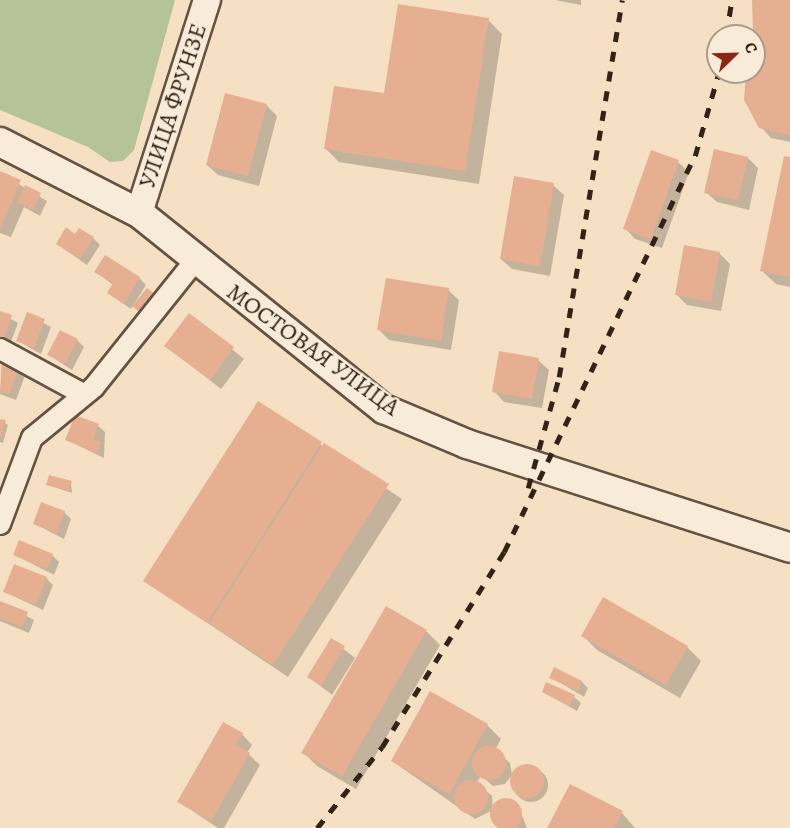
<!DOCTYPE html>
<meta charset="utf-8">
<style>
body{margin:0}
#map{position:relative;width:790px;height:828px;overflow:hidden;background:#f5e0c3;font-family:Alegreya,serif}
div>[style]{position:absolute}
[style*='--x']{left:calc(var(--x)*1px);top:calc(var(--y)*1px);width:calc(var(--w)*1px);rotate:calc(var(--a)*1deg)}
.green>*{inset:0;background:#b5c399}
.shadow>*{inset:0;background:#0003}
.round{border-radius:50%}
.building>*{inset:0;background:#e7af92}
.roads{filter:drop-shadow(2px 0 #645242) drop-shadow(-2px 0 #645242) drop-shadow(0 2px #645242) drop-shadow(0 -2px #645242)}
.minor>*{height:20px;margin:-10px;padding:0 10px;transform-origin:10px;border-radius:10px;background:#f8ebd8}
.tertiary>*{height:26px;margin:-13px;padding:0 13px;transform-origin:13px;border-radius:13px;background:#f8ebd8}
.secondary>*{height:28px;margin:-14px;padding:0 14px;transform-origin:14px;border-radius:14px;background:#f8ebd8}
.rail>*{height:4.5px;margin-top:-2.25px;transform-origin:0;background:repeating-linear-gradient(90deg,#332317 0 10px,transparent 0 20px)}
span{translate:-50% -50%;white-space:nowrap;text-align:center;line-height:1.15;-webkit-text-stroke:4.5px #f8ebd8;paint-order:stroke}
.street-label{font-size:24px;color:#332317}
.north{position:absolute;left:706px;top:24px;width:60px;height:60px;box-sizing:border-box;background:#f8ebd8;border:2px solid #a99b8b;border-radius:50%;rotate:67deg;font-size:16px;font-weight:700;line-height:24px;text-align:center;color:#332317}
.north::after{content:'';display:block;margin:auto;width:21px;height:27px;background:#8f2418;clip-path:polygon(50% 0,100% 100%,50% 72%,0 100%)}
</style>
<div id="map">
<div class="green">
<div style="clip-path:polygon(0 0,175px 0,134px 150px,123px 161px,110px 162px,88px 147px,0 110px)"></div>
</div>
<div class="shadow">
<div style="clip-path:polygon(555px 0,581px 0,581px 5px)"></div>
<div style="clip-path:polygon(753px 0,790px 0,790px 142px,771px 138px,761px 127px,748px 72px,754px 72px)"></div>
<div style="clip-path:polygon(488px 20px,502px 34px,479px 184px,339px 162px,325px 148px,385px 95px)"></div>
<div style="clip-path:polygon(266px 105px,277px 116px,259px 186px,218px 175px,207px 165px)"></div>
<div style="clip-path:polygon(748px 158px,758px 168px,749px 210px,717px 202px,706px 192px)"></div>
<div style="clip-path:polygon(790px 159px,790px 287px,776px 284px,762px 271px)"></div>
<div style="clip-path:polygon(678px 162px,689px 172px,662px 248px,635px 239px,625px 228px)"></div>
<div style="clip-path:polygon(0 173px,47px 201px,40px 216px,24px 207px,11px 237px,0 233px)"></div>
<div style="clip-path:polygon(553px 185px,564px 195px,550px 276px,512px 269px,501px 259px)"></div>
<div style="clip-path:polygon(93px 238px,100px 245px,87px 265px,57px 244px)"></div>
<div style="clip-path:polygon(685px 247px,720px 254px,730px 264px,721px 311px,687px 305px,676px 294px)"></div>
<div style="clip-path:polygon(96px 272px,139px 278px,146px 285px,131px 309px,108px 293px,113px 285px)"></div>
<div style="clip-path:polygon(448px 290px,459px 300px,451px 350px,389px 340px,379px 330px)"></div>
<div style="clip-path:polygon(0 313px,18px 323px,9px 347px,0 344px)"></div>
<div style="clip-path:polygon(27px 314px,51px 327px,41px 354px,18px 341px)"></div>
<div style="clip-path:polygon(190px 315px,244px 359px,221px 389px,166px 346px)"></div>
<div style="clip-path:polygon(77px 340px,84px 347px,72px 370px,49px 355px)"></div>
<div style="clip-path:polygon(3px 360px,26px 373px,16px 400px,0 394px)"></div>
<div style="clip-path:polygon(538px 360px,549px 370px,542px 408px,504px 402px,494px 391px)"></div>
<div style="clip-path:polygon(258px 403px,402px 499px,288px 677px,145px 581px)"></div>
<div style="clip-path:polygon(0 420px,8px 425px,3px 443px,0 442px)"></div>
<div style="clip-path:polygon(98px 426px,105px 432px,104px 458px,67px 440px)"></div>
<div style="clip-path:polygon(71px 483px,72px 493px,48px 485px)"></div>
<div style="clip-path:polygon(64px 512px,71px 519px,64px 539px,35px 524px)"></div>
<div style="clip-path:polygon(15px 555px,52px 555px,59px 562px,54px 575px)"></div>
<div style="clip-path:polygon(46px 578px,53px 585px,43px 610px,5px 592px)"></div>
<div style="clip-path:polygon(0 602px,34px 620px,29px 633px,0 621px)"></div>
<div style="clip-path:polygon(426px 631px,440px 645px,356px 789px,317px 766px,303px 752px)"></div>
<div style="clip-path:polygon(583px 636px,687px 647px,701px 661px,680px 698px,597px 650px)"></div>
<div style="clip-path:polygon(332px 640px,355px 658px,332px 695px,309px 677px)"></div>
<div style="clip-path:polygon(551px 677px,582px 682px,588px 688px,584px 697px)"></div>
<div style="clip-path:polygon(543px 692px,574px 697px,581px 703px,577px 711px)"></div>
<div style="clip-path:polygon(487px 725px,501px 739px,495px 750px,510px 763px,512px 775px,505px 784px,493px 786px,481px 776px,476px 783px,492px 796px,493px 809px,510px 801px,519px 808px,527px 828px,498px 828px,491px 811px,475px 819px,392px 761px)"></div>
<div style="clip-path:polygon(242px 734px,252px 745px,247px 753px,260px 765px,224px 828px,218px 828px,179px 802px)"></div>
<div class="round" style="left:514px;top:768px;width:34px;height:34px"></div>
<div style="clip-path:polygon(622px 813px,635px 828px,549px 828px)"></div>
</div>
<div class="building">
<div style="clip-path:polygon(752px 0,790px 0,790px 135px,759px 128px,744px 100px,746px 72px,754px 72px)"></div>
<div style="clip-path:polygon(398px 4px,489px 18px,465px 171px,324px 149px,334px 86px,384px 93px)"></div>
<div style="clip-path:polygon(225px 93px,267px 104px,248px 176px,206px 165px)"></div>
<div style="clip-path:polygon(714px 149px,748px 157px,738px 200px,704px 193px)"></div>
<div style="clip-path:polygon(651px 150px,679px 160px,651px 239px,623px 229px)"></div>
<div style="clip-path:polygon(784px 156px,790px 157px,790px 277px,760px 271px)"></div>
<div style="clip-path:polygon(0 171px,21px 180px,0 230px)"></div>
<div style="clip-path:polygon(514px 176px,554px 183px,540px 266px,500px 259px)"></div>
<div style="clip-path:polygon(25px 185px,41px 193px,33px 210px,17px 202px)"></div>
<div style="clip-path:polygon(66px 227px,75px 234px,79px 228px,94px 237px,80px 259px,56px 244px)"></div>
<div style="clip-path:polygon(684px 245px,720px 252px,711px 302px,675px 295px)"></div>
<div style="clip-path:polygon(105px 255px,140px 277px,124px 304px,107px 293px,113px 283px,94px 272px)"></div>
<div style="clip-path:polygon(386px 278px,449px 288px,441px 341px,377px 330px)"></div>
<div style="clip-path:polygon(147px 288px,158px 296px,143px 315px,132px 306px)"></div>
<div style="clip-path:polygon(0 311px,12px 315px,3px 341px,0 340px)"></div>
<div style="clip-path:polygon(27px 312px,45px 319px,34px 348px,16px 341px)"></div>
<div style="clip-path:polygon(189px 313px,234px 347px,210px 380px,164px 346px)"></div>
<div style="clip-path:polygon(60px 330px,78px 339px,65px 364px,47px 355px)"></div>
<div style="clip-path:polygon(499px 351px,539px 358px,532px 399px,492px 392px)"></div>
<div style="clip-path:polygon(2px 358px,20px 365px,9px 394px,0 391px)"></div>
<div style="clip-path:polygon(258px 401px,322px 442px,207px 623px,143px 581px)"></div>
<div style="clip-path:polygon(75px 415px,99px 424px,93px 439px,101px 442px,97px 453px,65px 440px)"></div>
<div style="clip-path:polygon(0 419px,6px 420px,1px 437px,0 437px)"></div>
<div style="clip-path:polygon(324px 443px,389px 484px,273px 665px,209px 623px)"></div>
<div style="clip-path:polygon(49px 475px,72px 481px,69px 491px,46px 485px)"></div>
<div style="clip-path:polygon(41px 502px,65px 511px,57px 533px,33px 524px)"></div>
<div style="clip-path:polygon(19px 540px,53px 554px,47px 569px,13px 555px)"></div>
<div style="clip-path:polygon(14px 564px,47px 577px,36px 605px,3px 592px)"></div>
<div style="clip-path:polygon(603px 597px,688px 646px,666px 685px,581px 636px)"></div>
<div style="clip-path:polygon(0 601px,28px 612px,22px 627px,0 618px)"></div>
<div style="clip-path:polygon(386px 606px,427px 630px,342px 776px,301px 753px)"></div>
<div style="clip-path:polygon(331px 638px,345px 646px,321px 686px,307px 677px)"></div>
<div style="clip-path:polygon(554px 667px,582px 681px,578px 691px,549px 678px)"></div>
<div style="clip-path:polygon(546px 682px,575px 695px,570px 706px,542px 692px)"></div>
<div style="clip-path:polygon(430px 691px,488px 724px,449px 794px,391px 761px)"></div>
<div style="clip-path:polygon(223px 722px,243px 733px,236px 745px,250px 753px,211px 821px,177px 802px)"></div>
<div class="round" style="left:472px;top:746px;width:34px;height:34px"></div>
<div class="round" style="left:510px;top:764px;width:34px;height:34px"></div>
<div class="round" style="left:454px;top:780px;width:34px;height:34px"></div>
<div style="clip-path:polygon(570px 784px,623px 811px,614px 828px,547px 828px)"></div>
<div class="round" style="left:490px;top:798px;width:32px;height:32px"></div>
</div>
<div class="roads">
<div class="minor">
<div style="--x:0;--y:349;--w:92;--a:28.5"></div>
<div style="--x:0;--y:524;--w:92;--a:-69.6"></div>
<div style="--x:32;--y:438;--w:80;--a:-39.4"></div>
<div style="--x:94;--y:387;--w:160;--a:-51.3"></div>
</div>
<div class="tertiary">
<div style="--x:139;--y:213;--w:224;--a:-72.3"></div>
</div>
<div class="secondary">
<div style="--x:0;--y:142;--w:156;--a:27.1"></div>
<div style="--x:139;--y:213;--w:314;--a:38.7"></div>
<div style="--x:384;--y:409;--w:90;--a:22.9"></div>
<div style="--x:467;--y:444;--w:339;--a:17.8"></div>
</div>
</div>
<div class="rail">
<div style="--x:726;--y:36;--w:36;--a:-81"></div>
<div style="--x:528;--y:488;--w:115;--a:-74.4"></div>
<div style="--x:559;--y:377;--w:382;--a:-80.5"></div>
<div style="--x:317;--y:828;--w:104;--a:-51.3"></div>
<div style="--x:382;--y:747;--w:230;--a:-58"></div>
<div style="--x:504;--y:552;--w:440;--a:-64.3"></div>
<div style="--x:695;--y:156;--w:87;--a:-74.1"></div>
</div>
<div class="street-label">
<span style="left:173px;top:106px;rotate:-72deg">УЛИЦА ФРУНЗЕ</span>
<span style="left:313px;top:350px;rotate:36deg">МОСТОВАЯ УЛИЦА</span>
</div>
<div class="north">С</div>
</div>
